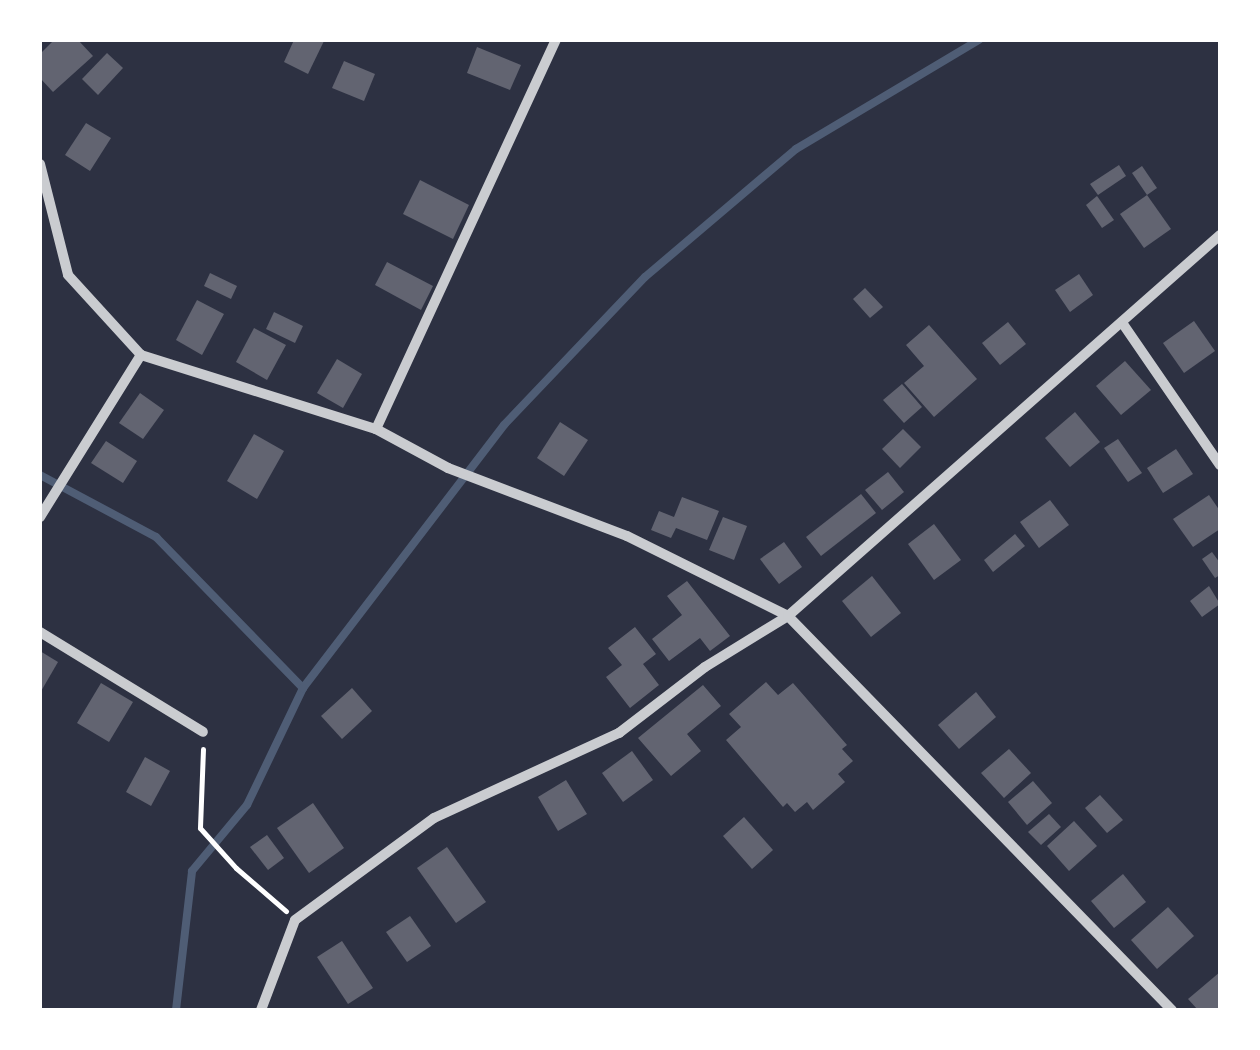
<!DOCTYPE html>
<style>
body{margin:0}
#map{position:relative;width:1260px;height:1050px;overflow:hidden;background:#2d3142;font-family:"Nunito Sans",sans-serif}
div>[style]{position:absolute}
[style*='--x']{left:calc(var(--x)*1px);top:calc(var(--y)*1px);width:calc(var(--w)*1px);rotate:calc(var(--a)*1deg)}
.stream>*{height:8px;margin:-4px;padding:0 4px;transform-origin:4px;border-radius:4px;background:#4f5d75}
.building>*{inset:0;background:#626471}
.path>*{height:5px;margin:-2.5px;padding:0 2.5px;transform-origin:2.5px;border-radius:2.5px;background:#fff}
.minor>*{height:10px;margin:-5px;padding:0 5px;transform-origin:5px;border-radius:5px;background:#caccd0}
span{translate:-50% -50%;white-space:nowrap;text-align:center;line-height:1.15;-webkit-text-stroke:8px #fff;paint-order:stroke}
.frame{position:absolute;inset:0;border:42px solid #fff;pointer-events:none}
</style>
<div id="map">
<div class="stream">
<div style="--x:40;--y:475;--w:132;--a:28.1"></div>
<div style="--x:156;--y:537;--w:211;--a:45.8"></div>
<div style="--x:176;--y:1010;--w:140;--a:-83.4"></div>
<div style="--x:192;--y:871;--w:86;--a:-50.2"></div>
<div style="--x:247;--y:805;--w:130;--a:-64.4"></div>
<div style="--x:303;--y:688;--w:331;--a:-52.6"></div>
<div style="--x:504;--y:425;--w:204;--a:-46.4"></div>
<div style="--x:645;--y:277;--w:198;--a:-40.3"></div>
<div style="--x:796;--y:149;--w:213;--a:-30.8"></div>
</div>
<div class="building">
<div style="clip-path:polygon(54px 40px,78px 40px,93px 56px,53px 92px,40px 78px,40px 54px)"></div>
<div style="clip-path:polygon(294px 40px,324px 41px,308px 74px,284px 62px)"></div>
<div style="clip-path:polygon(477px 47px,521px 65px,510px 90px,467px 73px)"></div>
<div style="clip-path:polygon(107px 53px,123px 68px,98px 95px,82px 79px)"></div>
<div style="clip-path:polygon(344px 61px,375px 74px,364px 101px,332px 88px)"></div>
<div style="clip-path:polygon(86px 123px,111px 138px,90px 171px,65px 155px)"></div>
<div style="clip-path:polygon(1119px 165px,1126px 176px,1098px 195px,1090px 184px)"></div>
<div style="clip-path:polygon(1142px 166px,1157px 188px,1147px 195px,1132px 173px)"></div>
<div style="clip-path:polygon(420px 180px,469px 205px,453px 239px,403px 214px)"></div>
<div style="clip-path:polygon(1147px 195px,1171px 229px,1144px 248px,1120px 214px)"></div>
<div style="clip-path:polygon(1097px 196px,1114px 220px,1102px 228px,1086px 205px)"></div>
<div style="clip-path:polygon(387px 262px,433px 286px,421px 310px,375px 285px)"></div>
<div style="clip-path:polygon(210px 273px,237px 286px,231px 299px,204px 286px)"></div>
<div style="clip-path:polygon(1079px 274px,1093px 295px,1070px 312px,1055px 290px)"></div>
<div style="clip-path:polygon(865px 288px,883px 307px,870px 318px,853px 299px)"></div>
<div style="clip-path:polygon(197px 300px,224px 314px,202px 355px,176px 340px)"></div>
<div style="clip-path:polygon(274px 312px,303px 326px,295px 343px,266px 329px)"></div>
<div style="clip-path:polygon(1194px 321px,1215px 351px,1184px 373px,1163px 343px)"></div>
<div style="clip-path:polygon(1008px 322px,1026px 344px,1000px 365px,982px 343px)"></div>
<div style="clip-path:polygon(929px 325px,977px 379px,934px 417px,904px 383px,924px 366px,906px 345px)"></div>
<div style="clip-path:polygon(254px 328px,286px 345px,267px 380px,236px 362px)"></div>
<div style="clip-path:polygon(337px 359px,362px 374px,343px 408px,317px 393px)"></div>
<div style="clip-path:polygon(1125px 361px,1151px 390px,1121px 415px,1096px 386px)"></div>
<div style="clip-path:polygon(902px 384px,922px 407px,904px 423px,883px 400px)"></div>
<div style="clip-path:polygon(140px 393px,164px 410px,143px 439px,119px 423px)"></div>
<div style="clip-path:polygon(1075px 412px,1100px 442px,1070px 467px,1045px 438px)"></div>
<div style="clip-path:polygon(560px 422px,588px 440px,564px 476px,537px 458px)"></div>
<div style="clip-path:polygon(903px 429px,921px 447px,900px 468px,882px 449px)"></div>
<div style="clip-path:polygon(254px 434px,284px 451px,257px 499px,227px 481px)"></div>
<div style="clip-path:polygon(1118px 439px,1142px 473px,1128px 482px,1104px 448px)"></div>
<div style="clip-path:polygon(106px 441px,137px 461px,123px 483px,91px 463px)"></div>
<div style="clip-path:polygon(1176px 449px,1193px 474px,1163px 493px,1147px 468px)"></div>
<div style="clip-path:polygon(888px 472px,904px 492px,882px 510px,865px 490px)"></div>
<div style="clip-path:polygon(861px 494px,876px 513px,821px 556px,806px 537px)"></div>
<div style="clip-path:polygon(1209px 495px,1220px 511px,1220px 529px,1193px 547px,1173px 519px)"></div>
<div style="clip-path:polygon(682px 497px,719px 511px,707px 540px,676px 528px,671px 538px,651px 530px,659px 511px,674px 517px)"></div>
<div style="clip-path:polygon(1050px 500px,1069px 525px,1039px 548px,1020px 522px)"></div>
<div style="clip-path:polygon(723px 517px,747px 526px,734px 560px,709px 550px)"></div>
<div style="clip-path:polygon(934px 524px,961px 560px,934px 580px,908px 544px)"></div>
<div style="clip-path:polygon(1015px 534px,1025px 546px,993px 572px,984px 560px)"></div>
<div style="clip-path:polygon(784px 542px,802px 567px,779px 584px,760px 559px)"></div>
<div style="clip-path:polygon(1212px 552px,1220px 563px,1220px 575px,1215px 578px,1202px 559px)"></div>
<div style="clip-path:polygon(872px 576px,901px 613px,871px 637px,842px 601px)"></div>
<div style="clip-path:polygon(687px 581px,730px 636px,710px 651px,700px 638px,669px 661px,652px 639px,682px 615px,667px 596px)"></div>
<div style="clip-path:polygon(1209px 586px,1220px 604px,1202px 617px,1190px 601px)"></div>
<div style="clip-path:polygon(635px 627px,656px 654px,643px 664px,659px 685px,630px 708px,606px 677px,622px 665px,608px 648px)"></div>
<div style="clip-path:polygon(40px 651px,58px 662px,40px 693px)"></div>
<div style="clip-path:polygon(766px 682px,778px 695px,793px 683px,847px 745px,842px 749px,853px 761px,838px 774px,845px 782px,813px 810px,807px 802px,795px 812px,787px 803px,783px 807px,726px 740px,741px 727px,729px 714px)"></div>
<div style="clip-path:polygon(101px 683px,133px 702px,109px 742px,77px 723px)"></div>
<div style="clip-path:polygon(703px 685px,721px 706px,687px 734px,701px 751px,671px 776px,638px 738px)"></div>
<div style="clip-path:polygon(352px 688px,372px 711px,342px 739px,321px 716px)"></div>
<div style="clip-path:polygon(976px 692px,996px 717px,959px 749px,938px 725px)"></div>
<div style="clip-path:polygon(1009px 749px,1031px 773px,1004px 798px,981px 773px)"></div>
<div style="clip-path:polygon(632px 751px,653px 780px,623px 802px,602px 773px)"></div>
<div style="clip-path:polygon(145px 757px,170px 771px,151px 806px,126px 792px)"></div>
<div style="clip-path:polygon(566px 780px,587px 814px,558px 831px,538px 797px)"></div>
<div style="clip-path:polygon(1033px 781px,1052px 803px,1027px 825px,1008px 802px)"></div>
<div style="clip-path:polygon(1100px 795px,1123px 820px,1107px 833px,1085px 808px)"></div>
<div style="clip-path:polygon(313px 803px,344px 848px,309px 873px,277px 828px)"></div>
<div style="clip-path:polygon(1049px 814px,1061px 827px,1041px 845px,1028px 832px)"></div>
<div style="clip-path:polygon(744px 817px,773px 850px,752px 869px,723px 836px)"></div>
<div style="clip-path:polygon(1074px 821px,1097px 846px,1069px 871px,1047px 846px)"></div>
<div style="clip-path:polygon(267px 835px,284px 858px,268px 870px,250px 847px)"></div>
<div style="clip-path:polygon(447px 847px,486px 902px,456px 923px,417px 868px)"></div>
<div style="clip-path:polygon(1123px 874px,1146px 902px,1114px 928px,1091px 901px)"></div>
<div style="clip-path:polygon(1168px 907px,1194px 936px,1157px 969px,1131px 940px)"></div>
<div style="clip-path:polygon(410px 916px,431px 946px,407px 962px,386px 932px)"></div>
<div style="clip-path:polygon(342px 941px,373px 988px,348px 1004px,317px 957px)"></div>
<div style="clip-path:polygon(1220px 972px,1220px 1010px,1198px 1010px,1188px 999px)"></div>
</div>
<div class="path">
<div style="--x:203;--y:749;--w:79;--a:92.2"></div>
<div style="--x:200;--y:828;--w:54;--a:48"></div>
<div style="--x:236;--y:868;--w:66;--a:40.7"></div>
</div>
<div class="minor">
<div style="--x:40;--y:164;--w:114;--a:75.8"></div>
<div style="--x:68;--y:275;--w:108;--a:47.6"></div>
<div style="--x:141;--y:355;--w:246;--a:17.5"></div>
<div style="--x:376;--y:429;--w:82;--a:28.4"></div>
<div style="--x:448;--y:468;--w:191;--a:20.8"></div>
<div style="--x:627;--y:536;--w:180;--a:26.4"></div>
<div style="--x:788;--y:616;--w:550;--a:45.74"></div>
<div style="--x:1123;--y:324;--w:171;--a:55.5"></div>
<div style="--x:376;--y:429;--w:429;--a:-65.2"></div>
<div style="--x:40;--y:517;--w:191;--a:-58.1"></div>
<div style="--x:40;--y:632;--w:191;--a:31.5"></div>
<div style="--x:261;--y:1010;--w:96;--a:-69.3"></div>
<div style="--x:295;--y:920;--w:172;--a:-36.3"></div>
<div style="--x:434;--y:818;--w:204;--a:-24.7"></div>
<div style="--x:619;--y:733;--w:108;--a:-37.5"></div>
<div style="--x:705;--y:667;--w:97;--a:-31.6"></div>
<div style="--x:788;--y:616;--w:576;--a:-41.41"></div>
</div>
<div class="frame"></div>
</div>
